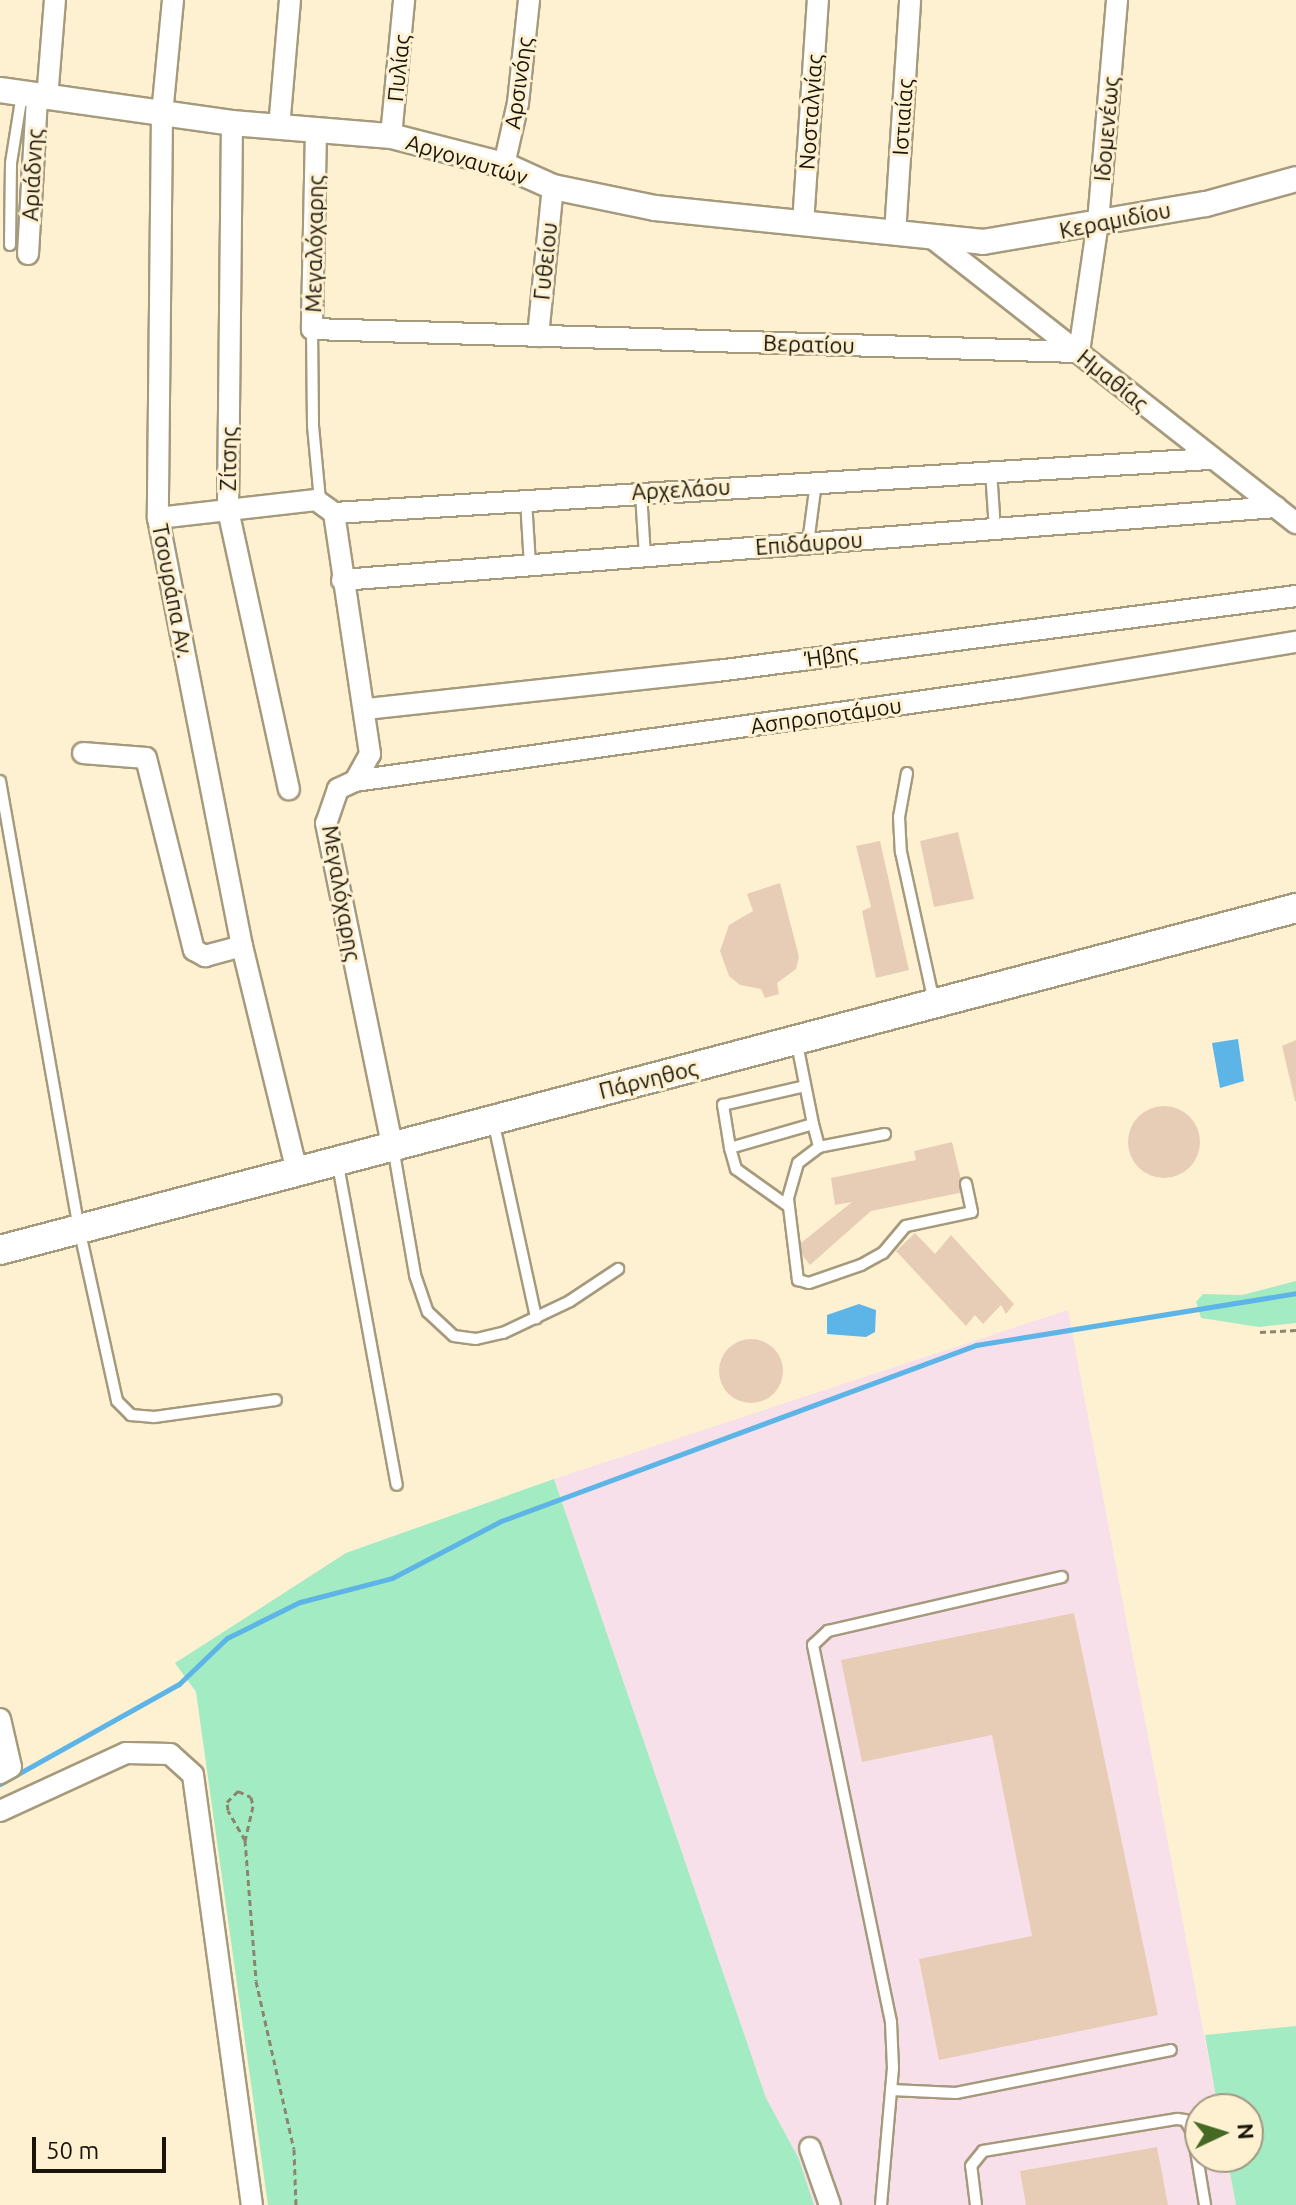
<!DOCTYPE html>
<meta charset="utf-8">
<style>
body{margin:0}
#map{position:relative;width:1296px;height:2205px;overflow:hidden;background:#fef1d1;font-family:Ubuntu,sans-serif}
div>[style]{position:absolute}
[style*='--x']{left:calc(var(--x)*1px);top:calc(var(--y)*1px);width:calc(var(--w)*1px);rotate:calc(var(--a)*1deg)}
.industrial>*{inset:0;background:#f8e0eb}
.green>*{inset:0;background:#a3ebc3}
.water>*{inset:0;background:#5db5e7}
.stream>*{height:5px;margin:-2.5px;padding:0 2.5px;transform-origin:2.5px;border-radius:2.5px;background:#5db5e7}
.building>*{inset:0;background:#e8cdb6}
.round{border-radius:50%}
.path>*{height:3px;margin-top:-1.5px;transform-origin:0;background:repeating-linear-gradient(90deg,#8d846e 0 6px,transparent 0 10px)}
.roads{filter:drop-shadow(2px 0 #a69a7d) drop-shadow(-2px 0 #a69a7d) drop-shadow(0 2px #a69a7d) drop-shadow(0 -2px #a69a7d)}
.service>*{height:10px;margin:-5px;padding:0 5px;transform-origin:5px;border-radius:5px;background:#fff}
.minor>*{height:20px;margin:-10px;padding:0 10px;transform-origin:10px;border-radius:10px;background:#fff}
.tertiary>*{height:24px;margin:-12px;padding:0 12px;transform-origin:12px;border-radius:12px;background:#fff}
.secondary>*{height:28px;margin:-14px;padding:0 14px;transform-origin:14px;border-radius:14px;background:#fff}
span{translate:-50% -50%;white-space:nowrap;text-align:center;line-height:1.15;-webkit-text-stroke:6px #fef1d1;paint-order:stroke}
.street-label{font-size:22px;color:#191409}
.north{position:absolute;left:1184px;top:2093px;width:80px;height:80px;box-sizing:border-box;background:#fef1d1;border:2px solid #a29981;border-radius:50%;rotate:86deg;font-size:22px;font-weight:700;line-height:32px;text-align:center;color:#191409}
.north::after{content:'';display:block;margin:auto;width:28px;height:36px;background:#446922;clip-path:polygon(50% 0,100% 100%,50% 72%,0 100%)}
.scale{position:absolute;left:32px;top:2137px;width:134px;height:36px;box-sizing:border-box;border:4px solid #191409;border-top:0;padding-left:10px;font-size:24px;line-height:28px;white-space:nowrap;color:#191409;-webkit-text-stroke:6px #fef1d1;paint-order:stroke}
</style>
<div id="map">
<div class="industrial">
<div style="clip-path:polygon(1068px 1310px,1218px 2109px,1200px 2109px,1200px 2157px,1227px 2157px,1236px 2205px,814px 2205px,799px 2159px,766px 2098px,554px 1479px)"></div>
</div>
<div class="green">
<div style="clip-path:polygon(1296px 1281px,1296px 1323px,1259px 1327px,1201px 1318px,1196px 1302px,1203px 1294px,1242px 1295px)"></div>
<div style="clip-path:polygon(554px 1479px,766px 2098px,799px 2159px,814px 2205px,268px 2205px,196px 1692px,175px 1663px,346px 1553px)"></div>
<div style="clip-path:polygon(1296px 2026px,1296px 2205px,1236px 2205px,1227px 2157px,1248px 2157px,1248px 2109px,1218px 2109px,1205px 2035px)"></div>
</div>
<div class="water">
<div style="clip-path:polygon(1238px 1039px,1244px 1081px,1220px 1088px,1212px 1043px)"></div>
<div style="clip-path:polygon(859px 1304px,876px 1310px,875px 1332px,866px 1337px,827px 1334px,827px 1315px)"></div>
</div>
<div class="stream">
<div style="--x:0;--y:1784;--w:205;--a:-29.2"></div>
<div style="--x:179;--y:1684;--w:66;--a:-43.8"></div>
<div style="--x:227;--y:1638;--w:81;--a:-26.3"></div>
<div style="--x:300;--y:1602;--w:95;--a:-14.6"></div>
<div style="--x:392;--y:1578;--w:123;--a:-27.6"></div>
<div style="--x:501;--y:1521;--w:507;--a:-20.33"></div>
<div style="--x:976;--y:1345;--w:324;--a:-9.2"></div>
</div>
<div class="building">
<div style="clip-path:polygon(958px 832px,974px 899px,934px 907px,920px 841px)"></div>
<div style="clip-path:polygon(880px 841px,909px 970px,876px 978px,862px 911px,871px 907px,856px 846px)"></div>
<div style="clip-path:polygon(780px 883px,799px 957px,796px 969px,777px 983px,779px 994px,765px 998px,761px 989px,740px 985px,729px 976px,720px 951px,729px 925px,753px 911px,747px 894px)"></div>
<div style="clip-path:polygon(1296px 1040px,1296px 1101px,1295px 1101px,1282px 1046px)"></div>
<div class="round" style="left:1128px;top:1106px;width:72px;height:72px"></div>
<div style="clip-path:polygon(952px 1142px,964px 1192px,871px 1211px,810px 1265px,796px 1247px,852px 1202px,835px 1205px,831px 1178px,916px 1160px,914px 1151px)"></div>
<div style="clip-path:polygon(915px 1233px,935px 1254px,951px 1235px,1014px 1304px,1006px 1314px,1001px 1305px,983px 1324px,975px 1315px,966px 1326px,896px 1251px)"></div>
<div class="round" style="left:719px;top:1339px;width:64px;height:64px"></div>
<div style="clip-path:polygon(1074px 1613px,1158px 2015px,939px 2060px,919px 1959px,1032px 1936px,992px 1735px,862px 1762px,841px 1660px)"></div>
<div style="clip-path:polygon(1157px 2147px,1168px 2205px,1026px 2205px,1020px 2171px)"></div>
</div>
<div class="path">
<div style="--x:1260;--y:1332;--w:36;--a:-3"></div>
<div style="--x:238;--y:1791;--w:14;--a:25"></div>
<div style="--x:251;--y:1797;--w:9;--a:77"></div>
<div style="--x:253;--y:1806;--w:35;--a:103"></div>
<div style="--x:245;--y:1840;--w:34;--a:-120"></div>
<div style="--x:228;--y:1810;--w:8;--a:-97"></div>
<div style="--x:227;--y:1802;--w:16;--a:-45"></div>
<div style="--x:245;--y:1840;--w:141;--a:85.5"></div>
<div style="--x:256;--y:1981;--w:172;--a:77.3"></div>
<div style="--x:294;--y:2149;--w:56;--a:88"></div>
</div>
<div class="roads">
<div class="service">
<div style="--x:10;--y:245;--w:82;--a:-89.3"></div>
<div style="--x:11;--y:163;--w:70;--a:-80.9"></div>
<div style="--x:312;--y:329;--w:97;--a:89.4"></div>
<div style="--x:313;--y:426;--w:74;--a:84.6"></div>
<div style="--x:991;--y:471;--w:58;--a:86.1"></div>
<div style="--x:641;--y:493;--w:63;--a:86.4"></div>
<div style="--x:526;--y:500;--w:65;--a:86.5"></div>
<div style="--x:808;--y:543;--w:62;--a:-82.5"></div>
<div style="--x:907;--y:773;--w:45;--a:100.3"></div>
<div style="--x:899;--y:817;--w:35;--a:87"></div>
<div style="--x:901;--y:852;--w:154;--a:77.6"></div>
<div style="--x:0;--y:781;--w:454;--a:80"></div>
<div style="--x:79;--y:1228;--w:177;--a:77.6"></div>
<div style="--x:117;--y:1401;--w:20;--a:45"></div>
<div style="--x:131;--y:1415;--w:23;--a:5"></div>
<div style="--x:154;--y:1417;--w:123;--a:-7.9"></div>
<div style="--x:493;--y:1120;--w:203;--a:77.7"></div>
<div style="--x:813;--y:1124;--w:24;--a:75"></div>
<div style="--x:885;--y:1134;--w:67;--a:168.9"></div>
<div style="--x:819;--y:1147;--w:26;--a:143"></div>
<div style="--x:798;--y:1163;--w:37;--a:106"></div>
<div style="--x:788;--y:1199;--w:82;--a:83"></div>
<div style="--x:798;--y:1280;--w:11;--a:15"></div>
<div style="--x:809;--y:1283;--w:55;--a:-19.1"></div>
<div style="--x:861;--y:1265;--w:25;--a:-29"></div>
<div style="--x:883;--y:1253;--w:35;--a:-50"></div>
<div style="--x:906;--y:1226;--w:67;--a:-12"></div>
<div style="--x:972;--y:1212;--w:29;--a:-102"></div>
<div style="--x:393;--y:1147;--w:130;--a:80.2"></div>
<div style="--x:415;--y:1275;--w:39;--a:71"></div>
<div style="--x:428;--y:1312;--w:35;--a:43"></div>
<div style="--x:454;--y:1336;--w:22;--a:8"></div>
<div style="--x:476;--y:1339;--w:28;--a:-13"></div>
<div style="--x:503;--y:1333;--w:74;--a:-25.5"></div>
<div style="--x:570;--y:1301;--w:58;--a:-33.7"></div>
<div style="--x:730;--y:1148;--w:44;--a:-99.2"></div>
<div style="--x:723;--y:1105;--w:84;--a:-13"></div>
<div style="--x:338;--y:1165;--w:325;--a:79.6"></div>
<div style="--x:788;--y:1206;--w:64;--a:-144.6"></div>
<div style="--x:736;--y:1169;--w:22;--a:-106"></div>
<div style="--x:730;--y:1148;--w:86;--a:-16.1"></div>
<div style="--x:813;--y:1124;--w:82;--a:-101.3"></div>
<div style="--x:891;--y:2090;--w:65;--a:2.6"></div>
<div style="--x:956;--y:2093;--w:219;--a:-11.3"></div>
<div style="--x:881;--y:2205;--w:138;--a:-85"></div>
<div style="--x:893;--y:2068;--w:46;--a:-92.5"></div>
<div style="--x:891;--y:2022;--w:385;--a:-101.7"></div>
<div style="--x:813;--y:1645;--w:21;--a:-43"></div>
<div style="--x:828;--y:1631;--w:240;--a:-13"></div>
<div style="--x:976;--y:2205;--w:39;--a:-97"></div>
<div style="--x:971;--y:2166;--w:19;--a:-51"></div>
<div style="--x:983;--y:2151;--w:197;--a:-9.4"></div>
<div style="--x:1177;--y:2119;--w:8;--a:7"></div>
<div style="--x:1185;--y:2120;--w:15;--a:58"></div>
<div style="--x:1193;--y:2133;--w:73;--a:80.5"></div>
</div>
<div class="minor">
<div style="--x:173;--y:0;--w:115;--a:95.5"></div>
<div style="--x:162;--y:114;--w:404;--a:90.6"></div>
<div style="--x:158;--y:518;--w:436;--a:78.9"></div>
<div style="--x:242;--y:946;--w:232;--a:76.3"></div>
<div style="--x:47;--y:99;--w:99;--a:-85.4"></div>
<div style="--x:232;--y:123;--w:387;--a:90.6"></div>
<div style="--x:228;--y:510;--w:286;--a:77.7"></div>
<div style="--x:279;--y:128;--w:128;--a:-85.1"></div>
<div style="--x:316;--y:131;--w:198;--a:91.2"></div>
<div style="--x:312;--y:329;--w:767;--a:1.72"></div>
<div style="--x:1079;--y:352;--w:131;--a:-81.7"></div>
<div style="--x:1098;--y:222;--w:223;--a:-85.1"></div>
<div style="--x:391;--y:136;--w:137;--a:-84.5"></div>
<div style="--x:504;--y:165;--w:64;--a:-77.3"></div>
<div style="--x:518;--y:103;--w:104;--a:-83.9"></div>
<div style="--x:803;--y:224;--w:225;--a:-86.2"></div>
<div style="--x:895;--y:234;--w:234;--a:-86.3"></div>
<div style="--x:931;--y:237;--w:464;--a:38.1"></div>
<div style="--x:28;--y:254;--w:157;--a:-86.7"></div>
<div style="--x:538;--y:336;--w:150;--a:-84.3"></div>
<div style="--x:334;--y:513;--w:878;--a:-3.53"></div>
<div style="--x:334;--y:513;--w:244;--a:81.5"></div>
<div style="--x:370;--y:754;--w:31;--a:119"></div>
<div style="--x:355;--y:781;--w:19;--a:155"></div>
<div style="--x:338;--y:789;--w:36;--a:109"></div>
<div style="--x:326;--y:823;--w:329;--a:78.4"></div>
<div style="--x:158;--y:518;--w:159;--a:-6.5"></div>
<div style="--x:316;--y:500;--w:22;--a:36"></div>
<div style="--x:342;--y:580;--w:937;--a:-4.47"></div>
<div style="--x:366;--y:709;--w:353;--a:-6.2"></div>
<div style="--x:717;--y:671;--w:584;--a:-7.38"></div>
<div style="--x:83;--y:753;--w:63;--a:4.5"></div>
<div style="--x:146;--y:758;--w:198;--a:76"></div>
<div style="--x:194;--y:950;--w:13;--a:29"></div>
<div style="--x:205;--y:956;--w:38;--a:-15"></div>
<div style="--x:355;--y:781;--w:669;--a:-8"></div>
<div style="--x:1017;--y:688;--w:283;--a:-9.4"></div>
<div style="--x:0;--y:1719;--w:49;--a:77.1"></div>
<div style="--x:11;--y:1767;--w:13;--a:151"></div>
<div style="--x:0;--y:1811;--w:139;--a:-24.7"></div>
<div style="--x:126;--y:1753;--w:44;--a:1.3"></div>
<div style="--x:170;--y:1754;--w:31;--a:42"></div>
<div style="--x:193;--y:1775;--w:434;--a:82.2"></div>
<div style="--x:810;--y:2148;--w:60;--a:70.7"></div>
</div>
<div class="tertiary">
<div style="--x:0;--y:90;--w:234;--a:8.1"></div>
<div style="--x:232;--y:123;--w:160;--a:4.7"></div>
<div style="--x:391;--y:136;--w:117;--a:14.4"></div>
<div style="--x:504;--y:165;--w:54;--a:24.2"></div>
<div style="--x:553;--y:187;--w:104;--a:11.6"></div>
<div style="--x:655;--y:208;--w:330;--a:5.9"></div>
<div style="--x:983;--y:242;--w:226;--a:-9.7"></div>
<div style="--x:1206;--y:204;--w:93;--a:-15.5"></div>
</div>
<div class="secondary">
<div style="--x:0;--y:1250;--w:1340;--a:-14.78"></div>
</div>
</div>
<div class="street-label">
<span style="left:398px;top:68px;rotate:-84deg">Πυλίας</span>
<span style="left:518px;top:83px;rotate:-82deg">Αρσινόης</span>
<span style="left:810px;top:112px;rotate:-86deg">Νοσταλγίας</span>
<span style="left:902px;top:117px;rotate:-86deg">Ιστιαίας</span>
<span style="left:1106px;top:129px;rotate:-85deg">Ιδομενέως</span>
<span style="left:467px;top:159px;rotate:17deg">Αργοναυτών</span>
<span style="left:32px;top:175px;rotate:-87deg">Αριάδνης</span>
<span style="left:1115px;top:220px;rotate:-11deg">Κεραμιδίου</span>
<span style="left:314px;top:244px;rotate:-89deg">Μεγαλόχαρης</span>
<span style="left:545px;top:261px;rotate:-84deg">Γυθείου</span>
<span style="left:809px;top:344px;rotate:2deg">Βερατίου</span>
<span style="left:1113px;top:380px;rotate:39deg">Ημαθίας</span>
<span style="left:228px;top:459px;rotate:-89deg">Ζίτσης</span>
<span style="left:681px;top:489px;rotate:-3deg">Αρχελάου</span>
<span style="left:809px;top:543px;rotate:-4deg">Επιδάυρου</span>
<span style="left:173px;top:591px;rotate:79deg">Τσουράπα Αν.</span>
<span style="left:831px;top:655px;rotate:-8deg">Ήβης</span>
<span style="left:826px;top:715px;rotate:-8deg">Ασπροποτάμου</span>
<span style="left:342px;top:893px;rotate:80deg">Μεγαλόχαρης</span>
<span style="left:648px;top:1079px;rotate:-14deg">Πάρνηθος</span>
</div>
<div class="north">N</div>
<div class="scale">50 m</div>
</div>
